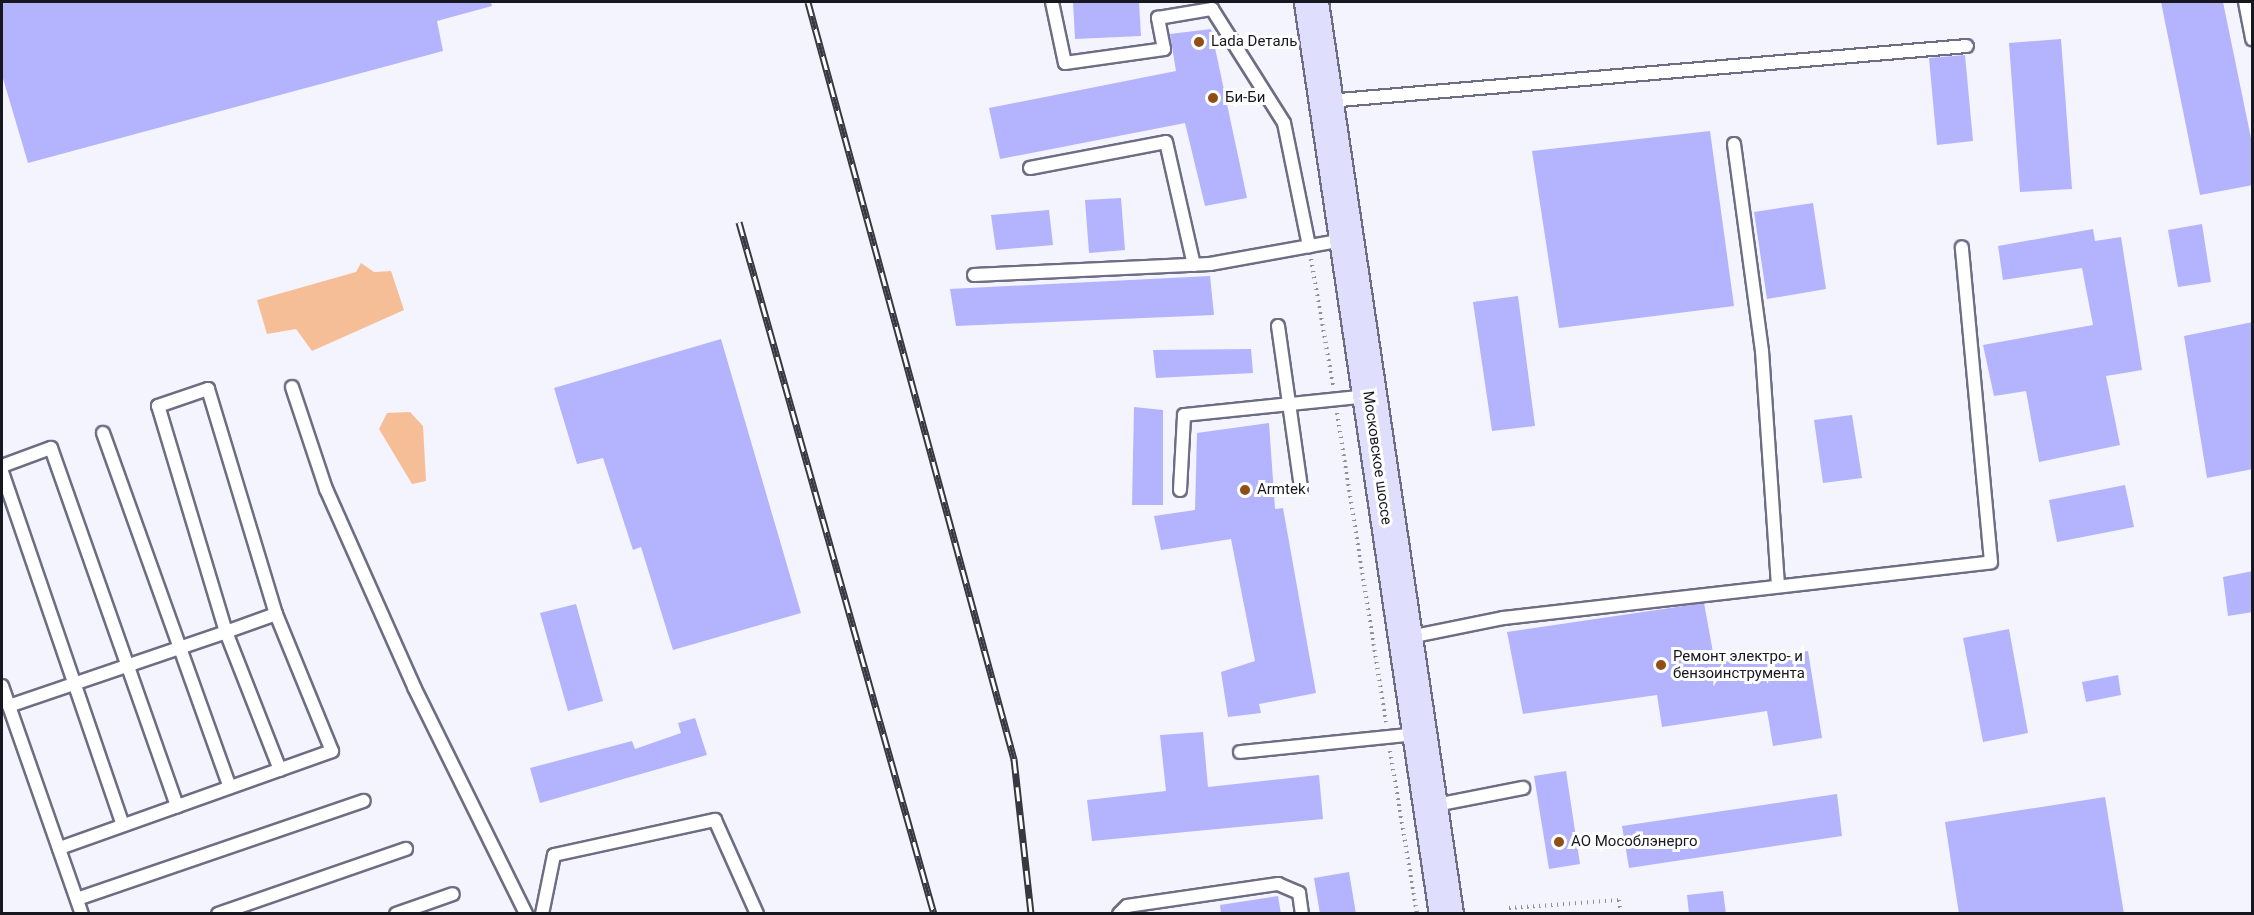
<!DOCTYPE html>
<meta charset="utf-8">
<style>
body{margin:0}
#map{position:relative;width:2254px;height:915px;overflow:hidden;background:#f4f4ff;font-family:Roboto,sans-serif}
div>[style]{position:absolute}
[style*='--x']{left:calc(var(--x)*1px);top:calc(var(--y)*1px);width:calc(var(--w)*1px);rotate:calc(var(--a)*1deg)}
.water>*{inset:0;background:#f6be96}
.building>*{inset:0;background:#b4b3fd}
.path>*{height:4px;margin-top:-2px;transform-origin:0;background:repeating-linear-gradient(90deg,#90909a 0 1.5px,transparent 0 6px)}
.roads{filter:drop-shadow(2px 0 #6d6d83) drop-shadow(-2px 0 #6d6d83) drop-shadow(0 2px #6d6d83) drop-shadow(0 -2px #6d6d83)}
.lane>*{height:12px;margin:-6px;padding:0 6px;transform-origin:6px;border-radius:6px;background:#fff}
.secondary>*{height:33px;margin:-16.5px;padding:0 16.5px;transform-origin:16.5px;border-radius:16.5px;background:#e0defd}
.rail>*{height:7px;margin-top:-3.5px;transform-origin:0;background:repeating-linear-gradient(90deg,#fff 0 14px,#383841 0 28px);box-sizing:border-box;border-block:2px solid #383841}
.dots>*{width:16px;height:16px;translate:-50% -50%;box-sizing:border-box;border:3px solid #fff;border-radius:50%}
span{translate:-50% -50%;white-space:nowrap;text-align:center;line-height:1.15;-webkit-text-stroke:6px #fff;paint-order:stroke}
.poi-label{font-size:15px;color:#171720}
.left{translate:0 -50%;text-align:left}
.street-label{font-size:15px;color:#171720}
.frame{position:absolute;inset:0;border:3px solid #171720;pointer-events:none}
</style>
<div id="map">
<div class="water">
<div style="clip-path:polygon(361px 263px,374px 272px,391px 271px,404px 310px,312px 351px,296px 329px,267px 334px,257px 300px,356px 272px)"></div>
<div style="clip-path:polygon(410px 412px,423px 426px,426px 481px,412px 484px,379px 429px,387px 413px)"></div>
</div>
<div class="building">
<div style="clip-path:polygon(2px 2px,491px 2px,492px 6px,437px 21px,443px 51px,28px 163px,2px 75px)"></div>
<div style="clip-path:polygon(1073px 2px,1139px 2px,1141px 36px,1075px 39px)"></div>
<div style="clip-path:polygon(2161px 2px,2223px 2px,2253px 148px,2253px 185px,2200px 195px)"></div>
<div style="clip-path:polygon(1211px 29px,1247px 198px,1205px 206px,1185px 123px,1000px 159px,989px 108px,1176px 71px,1170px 34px)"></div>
<div style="clip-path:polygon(2061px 39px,2072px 189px,2020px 192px,2009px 43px)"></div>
<div style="clip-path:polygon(1965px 55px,1973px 141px,1937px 145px,1929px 58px)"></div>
<div style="clip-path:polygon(1710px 131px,1734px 306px,1559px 328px,1532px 151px)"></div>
<div style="clip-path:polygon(1121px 198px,1125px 250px,1089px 253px,1085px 200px)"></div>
<div style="clip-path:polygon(1813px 203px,1826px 289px,1767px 299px,1754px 212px)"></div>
<div style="clip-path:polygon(1049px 210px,1053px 245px,996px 250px,991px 215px)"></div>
<div style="clip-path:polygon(2202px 224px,2211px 282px,2178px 287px,2168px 230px)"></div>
<div style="clip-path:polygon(2093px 229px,2095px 241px,2121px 237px,2142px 370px,2106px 376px,2120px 445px,2039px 462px,2026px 391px,1994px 396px,1983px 345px,2093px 325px,2082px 268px,2003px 280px,1998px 246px)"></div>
<div style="clip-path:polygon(1210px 276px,1214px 315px,956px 326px,950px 289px)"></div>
<div style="clip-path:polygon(1518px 296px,1535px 426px,1492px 431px,1473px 302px)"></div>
<div style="clip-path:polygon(2253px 322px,2253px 469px,2207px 478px,2184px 336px)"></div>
<div style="clip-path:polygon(721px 339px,801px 613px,673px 650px,641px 547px,633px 550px,603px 458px,577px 464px,554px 388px)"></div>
<div style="clip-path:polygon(1251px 349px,1253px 373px,1156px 378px,1153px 350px)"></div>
<div style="clip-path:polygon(1134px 407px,1163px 410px,1163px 505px,1132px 505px)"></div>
<div style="clip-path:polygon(1852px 415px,1862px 478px,1823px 483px,1814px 420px)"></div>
<div style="clip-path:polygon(1269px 423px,1275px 509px,1283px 508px,1316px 693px,1259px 704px,1261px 713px,1228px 717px,1221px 672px,1255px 661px,1231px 539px,1161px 550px,1154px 516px,1195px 510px,1197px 433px)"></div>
<div style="clip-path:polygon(2125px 485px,2134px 527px,2057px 542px,2049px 500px)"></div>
<div style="clip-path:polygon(2253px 571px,2253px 612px,2228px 616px,2223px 577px)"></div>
<div style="clip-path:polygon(1704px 603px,1715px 663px,1808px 651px,1822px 738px,1773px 746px,1767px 711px,1662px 727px,1657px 695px,1523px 714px,1507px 632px)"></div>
<div style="clip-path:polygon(576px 604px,603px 701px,568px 711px,540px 613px)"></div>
<div style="clip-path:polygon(2009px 629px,2028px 733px,1983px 742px,1963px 638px)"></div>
<div style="clip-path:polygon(2118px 675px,2121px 695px,2086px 702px,2082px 682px)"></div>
<div style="clip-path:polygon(695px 718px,707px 755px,540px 803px,530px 768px,632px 741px,635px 749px,681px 733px,678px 723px)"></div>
<div style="clip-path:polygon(1203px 732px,1208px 787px,1319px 775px,1323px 819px,1092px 841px,1087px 800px,1166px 791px,1160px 735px)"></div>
<div style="clip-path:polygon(1566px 771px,1580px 864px,1549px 869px,1534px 776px)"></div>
<div style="clip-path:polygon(1837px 794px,1842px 836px,1629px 868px,1622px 826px)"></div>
<div style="clip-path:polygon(2105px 797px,2124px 914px,1959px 914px,1945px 822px)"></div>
<div style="clip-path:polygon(1349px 872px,1356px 914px,1320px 914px,1314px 878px)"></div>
<div style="clip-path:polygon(1723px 891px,1726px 914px,1689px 914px,1687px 895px)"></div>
<div style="clip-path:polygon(1278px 896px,1281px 914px,1221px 914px,1220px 905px)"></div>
</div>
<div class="path">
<div style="--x:1311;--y:259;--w:128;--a:80.1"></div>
<div style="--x:1337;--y:413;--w:313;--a:81"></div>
<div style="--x:1390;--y:751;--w:165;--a:80.6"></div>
<div style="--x:1509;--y:908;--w:110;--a:-4.2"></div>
<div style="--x:1619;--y:900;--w:14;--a:82"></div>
</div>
<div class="roads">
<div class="lane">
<div style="--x:1052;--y:2;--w:62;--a:78"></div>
<div style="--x:1065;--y:63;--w:100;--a:-8"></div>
<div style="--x:1164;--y:49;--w:32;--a:-101"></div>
<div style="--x:1158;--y:18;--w:55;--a:-9.5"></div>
<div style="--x:1212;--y:9;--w:135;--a:57.7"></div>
<div style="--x:1284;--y:123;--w:126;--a:78.5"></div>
<div style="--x:2245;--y:2;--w:38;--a:79"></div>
<div style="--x:1328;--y:101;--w:641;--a:-4.92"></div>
<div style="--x:1734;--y:144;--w:209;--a:82.3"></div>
<div style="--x:1762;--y:351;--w:235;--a:86.1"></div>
<div style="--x:1030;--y:168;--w:138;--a:-10.8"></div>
<div style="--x:1166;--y:142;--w:126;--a:77.2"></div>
<div style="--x:974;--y:275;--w:236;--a:-2.7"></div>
<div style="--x:1210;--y:264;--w:136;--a:-10.2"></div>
<div style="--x:1278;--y:326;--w:164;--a:81.9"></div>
<div style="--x:292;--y:387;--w:108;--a:71.6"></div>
<div style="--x:326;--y:489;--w:217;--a:66"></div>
<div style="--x:414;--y:687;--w:253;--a:63.7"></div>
<div style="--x:103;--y:433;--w:376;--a:70.3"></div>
<div style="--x:2;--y:466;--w:52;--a:-20.2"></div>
<div style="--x:51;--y:448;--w:380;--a:70.6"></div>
<div style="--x:2;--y:472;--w:373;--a:71.1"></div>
<div style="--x:1180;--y:490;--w:75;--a:-86.9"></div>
<div style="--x:1184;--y:415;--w:184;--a:-5.9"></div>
<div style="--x:276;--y:614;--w:53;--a:160.2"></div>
<div style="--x:226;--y:632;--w:148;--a:68.6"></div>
<div style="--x:1405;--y:638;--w:100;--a:-11.5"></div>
<div style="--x:1503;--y:618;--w:491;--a:-6.5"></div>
<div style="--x:1991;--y:562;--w:316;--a:-95.3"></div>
<div style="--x:2;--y:686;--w:242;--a:70.7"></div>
<div style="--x:9;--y:706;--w:229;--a:-18.8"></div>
<div style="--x:226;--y:632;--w:236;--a:-106.7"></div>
<div style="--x:158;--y:406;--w:53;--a:-18.8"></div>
<div style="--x:208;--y:389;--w:235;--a:73.2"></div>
<div style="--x:276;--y:614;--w:148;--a:67.8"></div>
<div style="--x:332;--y:751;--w:290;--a:160.4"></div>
<div style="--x:1240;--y:752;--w:178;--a:-5.8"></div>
<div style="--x:1431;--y:806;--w:94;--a:-11.1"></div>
<div style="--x:77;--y:899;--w:303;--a:-18.9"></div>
<div style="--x:218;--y:914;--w:199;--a:-19.1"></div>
<div style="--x:396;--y:914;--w:60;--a:-19.3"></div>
<div style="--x:542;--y:914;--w:60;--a:-78.5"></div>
<div style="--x:554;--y:855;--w:165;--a:-12.3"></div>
<div style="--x:715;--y:820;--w:103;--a:65.9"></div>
<div style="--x:1119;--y:914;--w:11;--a:-45"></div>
<div style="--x:1127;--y:906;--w:153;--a:-8.3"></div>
<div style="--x:1278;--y:884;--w:23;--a:23"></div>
<div style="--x:1299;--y:893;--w:21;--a:82"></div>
</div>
<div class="secondary">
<div style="--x:1311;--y:2;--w:922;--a:81.58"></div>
</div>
</div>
<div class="rail">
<div style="--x:808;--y:2;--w:785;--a:74.78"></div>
<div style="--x:1014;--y:759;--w:156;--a:83.7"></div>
<div style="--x:739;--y:222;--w:719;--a:74.26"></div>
</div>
<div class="dots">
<div style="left:1199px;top:42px;background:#8f4f17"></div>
<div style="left:1213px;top:98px;background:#8f4f17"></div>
<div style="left:1245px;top:490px;background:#8f4f17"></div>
<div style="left:1661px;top:665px;background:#8f4f17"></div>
<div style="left:1559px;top:842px;background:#8f4f17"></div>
</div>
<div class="poi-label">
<span class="left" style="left:1211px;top:42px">Lada Dеталь</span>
<span class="left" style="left:1225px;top:98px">Би-Би</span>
<span class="left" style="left:1257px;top:490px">Armtek</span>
<span class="left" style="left:1673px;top:665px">Ремонт электро- и<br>бензоинструмента</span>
<span class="left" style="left:1571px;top:842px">АО Мособлэнерго</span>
</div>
<div class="street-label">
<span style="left:1377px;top:458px;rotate:82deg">Московское шоссе</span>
</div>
<div class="frame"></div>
</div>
